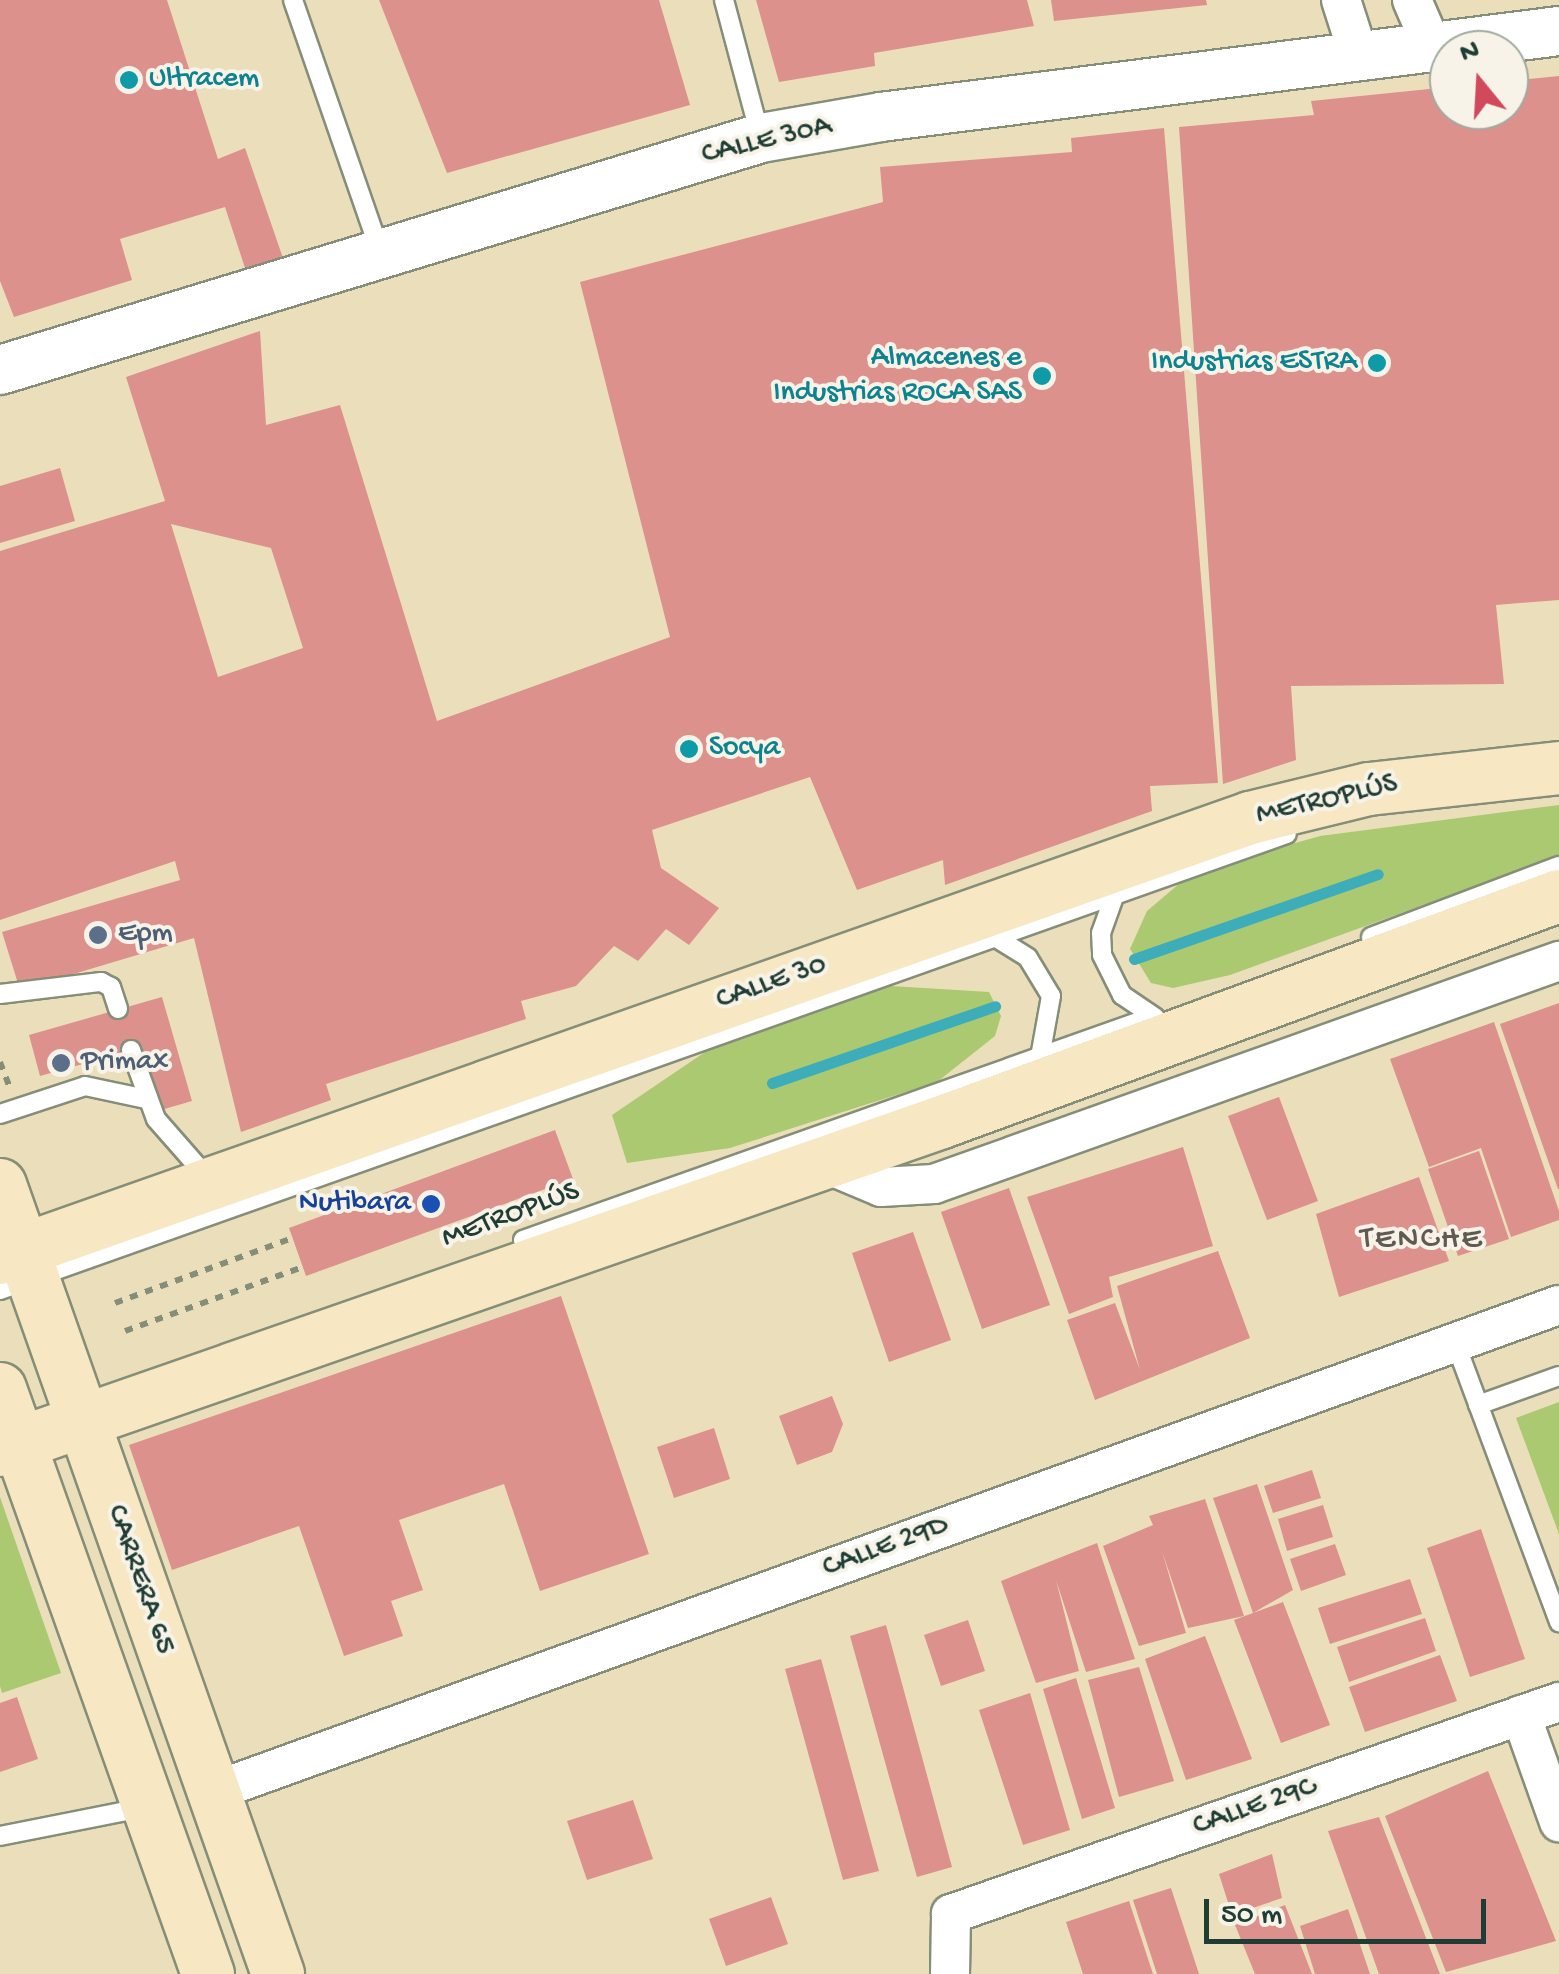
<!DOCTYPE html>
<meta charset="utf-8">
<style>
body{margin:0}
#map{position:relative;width:1559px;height:1974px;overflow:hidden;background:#ebdfbb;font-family:"Gochi Hand",sans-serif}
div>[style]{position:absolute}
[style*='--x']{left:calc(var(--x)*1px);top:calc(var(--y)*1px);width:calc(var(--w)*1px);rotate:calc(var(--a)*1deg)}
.green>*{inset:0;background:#aac971}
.stream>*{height:11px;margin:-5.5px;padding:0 5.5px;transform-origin:5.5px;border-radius:5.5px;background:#3dadb9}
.building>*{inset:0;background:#dc918c}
.path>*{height:6px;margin-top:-3px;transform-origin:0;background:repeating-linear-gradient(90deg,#858e78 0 8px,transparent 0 16px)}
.roads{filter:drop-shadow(2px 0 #858e78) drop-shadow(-2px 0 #858e78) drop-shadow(0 2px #858e78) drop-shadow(0 -2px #858e78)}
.service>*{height:18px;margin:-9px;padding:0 9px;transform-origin:9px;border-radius:9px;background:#fff}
.minor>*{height:38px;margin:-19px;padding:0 19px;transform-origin:19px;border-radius:19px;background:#fff}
.tertiary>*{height:48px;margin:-24px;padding:0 24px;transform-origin:24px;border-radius:24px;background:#fff}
.secondary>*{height:52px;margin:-26px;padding:0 26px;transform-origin:26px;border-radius:26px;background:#f7e8c3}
.dots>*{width:28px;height:28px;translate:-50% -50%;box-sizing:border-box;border:5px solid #f7f3e8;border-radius:50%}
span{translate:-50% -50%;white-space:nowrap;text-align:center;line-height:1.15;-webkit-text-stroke:8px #f7f3e8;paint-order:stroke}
.culture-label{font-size:30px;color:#0d838f}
.left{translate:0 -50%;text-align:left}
.right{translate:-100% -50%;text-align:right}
.street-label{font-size:30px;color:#1f3d34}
.service-label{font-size:30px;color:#4e5e75}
.transit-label{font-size:30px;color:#164399}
.neighbourhood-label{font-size:32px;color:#615a53;letter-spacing:2.5px}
.north{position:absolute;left:1429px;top:30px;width:100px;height:100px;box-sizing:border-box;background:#f7f3e8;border:2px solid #a1aaa0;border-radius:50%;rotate:342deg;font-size:28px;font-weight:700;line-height:40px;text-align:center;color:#1f3d34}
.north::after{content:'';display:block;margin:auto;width:35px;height:45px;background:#d1495b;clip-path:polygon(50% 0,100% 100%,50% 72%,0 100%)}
.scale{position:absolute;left:1204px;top:1899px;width:282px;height:45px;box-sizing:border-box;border:5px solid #1f3d34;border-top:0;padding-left:12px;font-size:30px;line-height:35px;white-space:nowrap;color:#1f3d34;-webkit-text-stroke:8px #f7f3e8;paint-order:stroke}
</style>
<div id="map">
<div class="green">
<div style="clip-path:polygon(1559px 805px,1559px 856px,1230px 975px,1173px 988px,1151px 983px,1130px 949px,1147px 911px,1180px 883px,1229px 862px,1320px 836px)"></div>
<div style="clip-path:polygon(891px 986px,989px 992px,1001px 1016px,995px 1036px,937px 1082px,730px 1148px,627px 1163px,612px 1115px,708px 1050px)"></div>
<div style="clip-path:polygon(1559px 1402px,1559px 1534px,1516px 1418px)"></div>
<div style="clip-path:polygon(0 1497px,61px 1673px,2px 1693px,0 1686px)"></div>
</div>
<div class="stream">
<div style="--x:1134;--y:959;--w:258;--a:-19.2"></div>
<div style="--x:772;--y:1083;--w:236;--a:-19"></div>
</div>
<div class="building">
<div style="clip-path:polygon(0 0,167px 0,218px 159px,245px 148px,283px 258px,246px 271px,225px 207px,120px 239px,132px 280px,14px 317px,0 281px)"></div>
<div style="clip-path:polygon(379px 0,659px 0,690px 105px,447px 173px)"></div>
<div style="clip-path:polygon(756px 0,1027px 0,1034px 26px,874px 53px,875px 66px,779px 82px)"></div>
<div style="clip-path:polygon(1051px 0,1206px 0,1207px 5px,1054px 21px)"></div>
<div style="clip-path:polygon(1559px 76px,1559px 600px,1496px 605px,1504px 684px,1291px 686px,1296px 760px,1223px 784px,1179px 127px,1314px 115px,1311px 101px,1449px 87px,1449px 110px,1509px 110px,1509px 81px)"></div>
<div style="clip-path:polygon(evenodd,1164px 128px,1218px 783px,1150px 786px,1152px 811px,945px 885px,943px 860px,857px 890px,810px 777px,652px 830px,661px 868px,719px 908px,689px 945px,666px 929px,638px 961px,614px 946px,576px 986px,521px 1001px,526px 1019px,326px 1084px,331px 1100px,241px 1132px,194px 938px,20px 990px,2px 932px,180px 880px,175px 861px,0 920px,0 551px,165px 501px,126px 377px,260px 331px,266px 425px,340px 405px,437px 721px,670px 637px,580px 282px,883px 202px,880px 167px,1072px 152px,1071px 138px,1164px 128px,171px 524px,271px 548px,303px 648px,218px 677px,171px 524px)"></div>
<div style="clip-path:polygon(60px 468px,75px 521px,0 543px,0 486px)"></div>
<div style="clip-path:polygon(162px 997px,192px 1101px,154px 1112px,136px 1049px,40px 1076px,29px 1035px)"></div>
<div style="clip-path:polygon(1559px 1003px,1559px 1189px,1558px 1189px,1500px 1024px)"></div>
<div style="clip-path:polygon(1494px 1022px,1559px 1211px,1559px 1220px,1511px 1237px,1481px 1148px,1429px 1167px,1390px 1059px)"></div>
<div style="clip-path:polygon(1279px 1097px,1318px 1201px,1267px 1220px,1228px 1116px)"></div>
<div style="clip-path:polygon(555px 1130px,573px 1179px,306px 1276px,289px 1228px)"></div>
<div style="clip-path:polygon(1183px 1147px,1213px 1246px,1109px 1277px,1113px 1297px,1069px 1314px,1027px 1197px)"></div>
<div style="clip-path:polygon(1479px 1151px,1509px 1239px,1458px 1256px,1428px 1169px)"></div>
<div style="clip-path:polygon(1419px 1177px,1449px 1261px,1339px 1297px,1316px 1214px)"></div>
<div style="clip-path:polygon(1009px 1188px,1050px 1305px,982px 1329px,941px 1212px)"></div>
<div style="clip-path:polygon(913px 1232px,951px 1340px,889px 1362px,852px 1253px)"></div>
<div style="clip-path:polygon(1218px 1251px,1250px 1338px,1095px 1400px,1067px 1320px,1115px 1303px,1140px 1370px,1117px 1286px)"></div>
<div style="clip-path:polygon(561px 1296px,649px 1554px,540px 1591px,504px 1484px,399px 1520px,423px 1590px,391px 1601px,403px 1636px,344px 1656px,299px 1526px,172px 1570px,129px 1445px)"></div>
<div style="clip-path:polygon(832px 1396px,843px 1424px,832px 1452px,797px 1465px,779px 1416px)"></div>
<div style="clip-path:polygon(714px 1428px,730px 1479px,674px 1498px,657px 1447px)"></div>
<div style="clip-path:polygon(1312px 1470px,1321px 1498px,1273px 1513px,1264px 1486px)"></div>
<div style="clip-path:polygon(1257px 1484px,1293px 1590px,1253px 1613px,1283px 1602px,1330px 1725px,1281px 1743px,1234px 1620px,1253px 1613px,1213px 1498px)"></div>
<div style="clip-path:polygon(1205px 1499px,1244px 1616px,1188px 1628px,1162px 1551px,1186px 1633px,1139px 1646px,1103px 1546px,1153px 1525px,1149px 1516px)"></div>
<div style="clip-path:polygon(1323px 1505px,1333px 1537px,1287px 1551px,1278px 1519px)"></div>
<div style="clip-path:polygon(1481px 1529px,1525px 1659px,1470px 1677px,1427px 1548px)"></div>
<div style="clip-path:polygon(1097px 1543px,1135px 1659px,1086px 1672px,1056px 1580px,1079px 1671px,1036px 1683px,1001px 1581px)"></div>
<div style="clip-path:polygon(1335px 1544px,1346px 1575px,1301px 1591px,1290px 1559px)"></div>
<div style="clip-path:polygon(1410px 1579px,1422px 1614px,1330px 1644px,1318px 1608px)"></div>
<div style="clip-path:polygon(1425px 1618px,1436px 1651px,1349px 1682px,1337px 1647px)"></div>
<div style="clip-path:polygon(968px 1620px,985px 1671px,941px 1686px,924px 1635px)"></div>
<div style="clip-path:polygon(886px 1625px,952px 1867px,917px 1877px,850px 1636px)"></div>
<div style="clip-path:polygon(1205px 1636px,1252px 1759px,1186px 1780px,1145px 1659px)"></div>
<div style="clip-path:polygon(1440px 1655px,1457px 1701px,1365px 1732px,1349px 1687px)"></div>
<div style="clip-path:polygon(821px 1659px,879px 1871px,843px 1880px,785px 1669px)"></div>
<div style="clip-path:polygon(1139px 1667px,1174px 1781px,1119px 1797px,1088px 1680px)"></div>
<div style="clip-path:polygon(1076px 1678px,1115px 1808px,1082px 1819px,1043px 1689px)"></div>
<div style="clip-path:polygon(1030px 1693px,1070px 1830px,1023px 1845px,979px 1710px)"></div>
<div style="clip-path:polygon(17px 1697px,38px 1759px,0 1772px,0 1703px)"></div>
<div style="clip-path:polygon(1488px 1771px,1556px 1941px,1446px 1972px,1385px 1816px)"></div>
<div style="clip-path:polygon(633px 1800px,653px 1859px,587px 1880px,567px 1821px)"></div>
<div style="clip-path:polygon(1379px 1817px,1440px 1974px,1379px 1974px,1328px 1831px)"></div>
<div style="clip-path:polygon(1272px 1854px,1282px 1898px,1232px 1915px,1219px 1874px)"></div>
<div style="clip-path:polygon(1171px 1888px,1199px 1974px,1157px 1974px,1133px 1900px)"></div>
<div style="clip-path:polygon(771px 1897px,788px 1944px,726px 1966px,709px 1919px)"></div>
<div style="clip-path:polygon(1129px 1901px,1153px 1974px,1083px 1974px,1066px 1922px)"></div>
<div style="clip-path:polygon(1285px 1905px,1312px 1974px,1255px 1974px,1235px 1925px)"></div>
<div style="clip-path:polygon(1348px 1909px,1370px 1974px,1315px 1974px,1300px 1926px)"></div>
</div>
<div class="path">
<div style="--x:0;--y:1062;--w:25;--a:69"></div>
<div style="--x:115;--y:1303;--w:189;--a:-20.1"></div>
<div style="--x:125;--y:1331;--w:189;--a:-19.8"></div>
</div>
<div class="roads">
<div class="service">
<div style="--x:293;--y:0;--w:269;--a:70.9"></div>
<div style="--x:724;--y:0;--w:140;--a:75.1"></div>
<div style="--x:1115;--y:894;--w:41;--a:109.7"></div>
<div style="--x:1101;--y:933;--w:22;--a:87"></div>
<div style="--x:1102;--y:955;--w:45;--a:63.4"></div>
<div style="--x:1122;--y:995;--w:40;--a:34"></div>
<div style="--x:995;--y:937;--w:39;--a:32"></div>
<div style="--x:1028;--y:958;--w:44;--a:58.8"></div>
<div style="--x:1051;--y:996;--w:62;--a:100.2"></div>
<div style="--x:1371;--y:937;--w:201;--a:-20.7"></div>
<div style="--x:0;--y:994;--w:102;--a:-6.8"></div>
<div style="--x:101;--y:982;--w:11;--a:27"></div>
<div style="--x:111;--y:987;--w:23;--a:72"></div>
<div style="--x:131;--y:1050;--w:73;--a:70.1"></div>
<div style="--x:156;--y:1119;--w:77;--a:48.7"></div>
<div style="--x:0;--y:1114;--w:89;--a:-18.2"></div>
<div style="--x:85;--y:1086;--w:62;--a:12"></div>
<div style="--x:523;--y:1240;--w:664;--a:-19.53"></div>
<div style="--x:0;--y:1290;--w:1365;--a:-19.51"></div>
<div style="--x:1455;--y:1342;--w:299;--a:69.6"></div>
<div style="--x:1478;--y:1405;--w:86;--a:-19.7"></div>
<div style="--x:0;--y:1836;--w:150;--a:-11.2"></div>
</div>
<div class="minor">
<div style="--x:1341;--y:0;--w:56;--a:72.2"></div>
<div style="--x:1412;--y:0;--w:48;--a:66.6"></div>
<div style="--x:824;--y:1163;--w:62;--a:22.8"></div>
<div style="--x:881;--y:1187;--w:53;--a:-3.2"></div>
<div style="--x:934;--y:1184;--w:664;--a:-19.64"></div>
<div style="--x:1521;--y:1715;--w:114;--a:70.4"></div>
<div style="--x:212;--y:1792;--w:1432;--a:-19.88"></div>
<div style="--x:950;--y:1974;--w:60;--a:-89"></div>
<div style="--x:951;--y:1914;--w:644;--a:-19.22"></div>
</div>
<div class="tertiary">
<div style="--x:0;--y:370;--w:796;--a:-16.95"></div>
<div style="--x:761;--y:138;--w:122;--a:-9.9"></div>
<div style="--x:881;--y:117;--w:683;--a:-7.23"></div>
</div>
<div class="secondary">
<div style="--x:0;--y:1185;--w:837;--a:70.59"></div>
<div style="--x:0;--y:1258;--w:1325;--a:-19.39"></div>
<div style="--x:1250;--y:818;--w:122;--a:-13.7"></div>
<div style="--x:1369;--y:789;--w:191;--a:-6.3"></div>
<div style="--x:0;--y:1389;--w:621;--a:70.43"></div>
<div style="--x:0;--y:1450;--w:997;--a:-19.2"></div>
<div style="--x:942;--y:1122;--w:657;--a:-20.12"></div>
</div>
</div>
<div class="dots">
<div style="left:129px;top:80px;background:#0f9aa8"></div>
<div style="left:1377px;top:363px;background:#0f9aa8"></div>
<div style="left:1042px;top:376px;background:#0f9aa8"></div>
<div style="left:689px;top:749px;background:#0f9aa8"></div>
<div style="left:98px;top:935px;background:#5c6f8a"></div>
<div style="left:61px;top:1063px;background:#5c6f8a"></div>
<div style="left:431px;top:1204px;background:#1a4fb4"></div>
</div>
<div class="culture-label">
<span class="left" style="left:149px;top:80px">Ultracem</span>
<span class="right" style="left:1022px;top:376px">Almacenes e<br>Industrias ROCA SAS</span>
<span class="right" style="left:1357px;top:363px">Industrias ESTRA</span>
<span class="left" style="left:709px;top:749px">Socya</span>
</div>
<div class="street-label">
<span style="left:767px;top:142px;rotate:-13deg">CALLE 30A</span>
<span style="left:1327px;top:801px;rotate:-13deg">METROPLÚS</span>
<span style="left:772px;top:984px;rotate:-19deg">CALLE 30</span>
<span style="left:511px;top:1216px;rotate:-20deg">METROPLÚS</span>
<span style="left:886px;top:1548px;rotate:-20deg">CALLE 29D</span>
<span style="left:139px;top:1580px;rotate:71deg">CARRERA 65</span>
<span style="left:1255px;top:1808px;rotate:-19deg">CALLE 29C</span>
</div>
<div class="service-label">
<span class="left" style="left:118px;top:935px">Epm</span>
<span class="left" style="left:81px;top:1063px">Primax</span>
</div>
<div class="transit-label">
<span class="right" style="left:411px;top:1204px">Nutibara</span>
</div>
<div class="neighbourhood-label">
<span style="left:1422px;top:1240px">TENCHE</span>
</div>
<div class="north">N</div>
<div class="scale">50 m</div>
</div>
